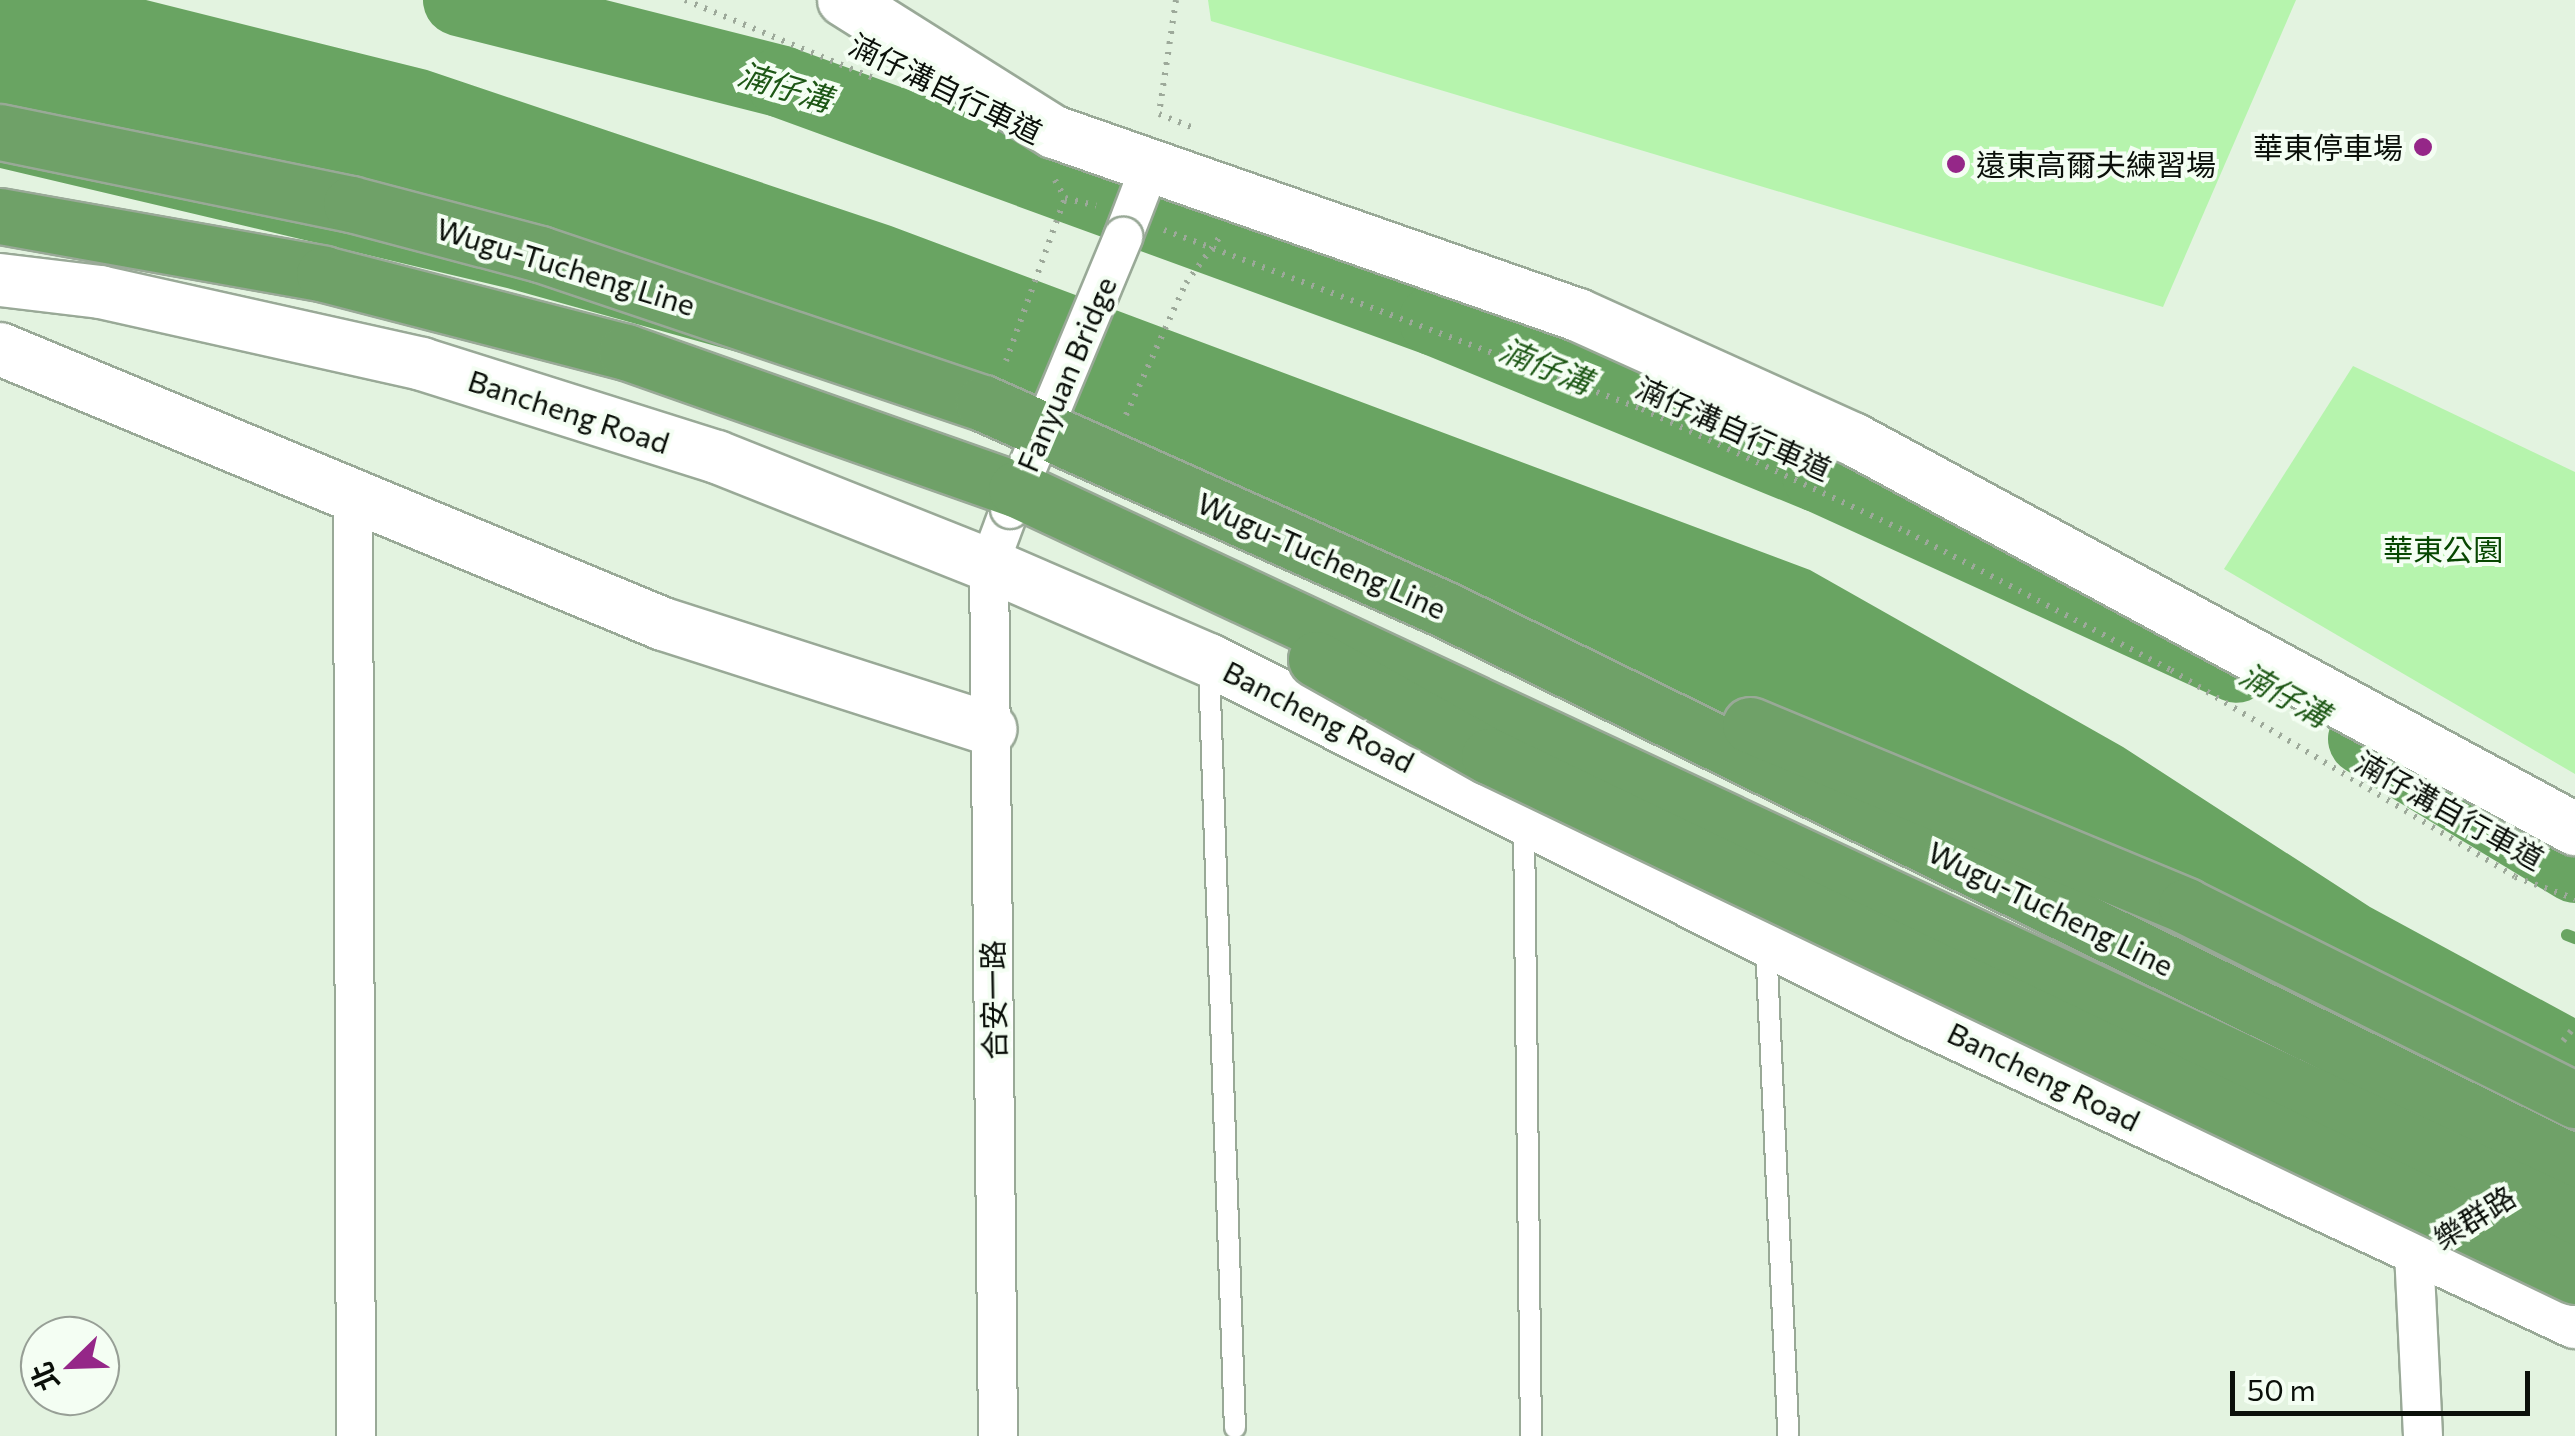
<!DOCTYPE html>
<meta charset="utf-8">
<style>
body{margin:0}
#map{position:relative;width:2575px;height:1436px;overflow:hidden;background:#e3f3e0;font-family:Commissioner,"Noto Sans TC",sans-serif}
div>[style]{position:absolute}
[style*='--x']{left:calc(var(--x)*1px);top:calc(var(--y)*1px);width:calc(var(--w)*1px);rotate:calc(var(--a)*1deg)}
.green>*{inset:0;background:#b6f4ad}
.water>*{inset:0;background:#69a462}
.stream>*{height:12px;margin:-6px;padding:0 6px;transform-origin:6px;border-radius:6px;background:#69a462}
.river>*{height:72px;margin:-36px;padding:0 36px;transform-origin:36px;border-radius:36px;background:#69a462}
.path>*{height:6px;margin-top:-3px;transform-origin:0;background:repeating-linear-gradient(90deg,#9da99a 0 2.5px,transparent 0 10.5px)}
.roads{filter:drop-shadow(2px 0 #99a997) drop-shadow(-2px 0 #99a997) drop-shadow(0 2px #99a997) drop-shadow(0 -2px #99a997)}
.lane>*{height:20px;margin:-10px;padding:0 10px;transform-origin:10px;border-radius:10px;background:#fff}
.street>*{height:38px;margin:-19px;padding:0 19px;transform-origin:19px;border-radius:19px;background:#fff}
.secondary>*{height:52px;margin:-26px;padding:0 26px;transform-origin:26px;border-radius:26px;background:#fff}
.path-bridge>*{height:6px;margin-top:-3px;transform-origin:0;background:repeating-linear-gradient(90deg,#9da99a 0 2.5px,transparent 0 10.5px)}
.bridges{filter:drop-shadow(2px 0 #99a997) drop-shadow(-2px 0 #99a997) drop-shadow(0 2px #99a997) drop-shadow(0 -2px #99a997)}
.street-bridge>*{height:38px;margin:-19px;padding:0 19px;transform-origin:19px;border-radius:19px;background:#fff}
.highway-bridge>*{height:55px;margin:-27.5px;padding:0 27.5px;transform-origin:27.5px;border-radius:27.5px;background:#6fa168}
.dots>*{width:28px;height:28px;translate:-50% -50%;box-sizing:border-box;border:5px solid #f4fef3;border-radius:50%}
span{translate:-50% -50%;white-space:nowrap;text-align:center;line-height:1.15;-webkit-text-stroke:8px #f4fef3;paint-order:stroke}
.street-label{font-size:30px;color:#0b100a}
.poi-label{font-size:30px;color:#0b100a}
.right{translate:-100% -50%;text-align:right}
.left{translate:0 -50%;text-align:left}
.park-label{font-size:30px;color:#074701}
.water-label{font-size:32px;color:#1d5715;font-style:italic}
.north{position:absolute;left:20px;top:1316px;width:100px;height:100px;box-sizing:border-box;background:#f4fef3;border:2px solid #979f96;border-radius:50%;rotate:247deg;font-size:28px;font-weight:700;line-height:40px;text-align:center;color:#0b100a}
.north::after{content:'';display:block;margin:auto;width:35px;height:45px;background:#952788;clip-path:polygon(50% 0,100% 100%,50% 72%,0 100%)}
.scale{position:absolute;left:2230px;top:1371px;width:300px;height:45px;box-sizing:border-box;border:5px solid #0b100a;border-top:0;padding-left:12px;font-size:30px;line-height:35px;white-space:nowrap;color:#0b100a;-webkit-text-stroke:8px #f4fef3;paint-order:stroke}
</style>
<div id="map">
<div class="green">
<div style="clip-path:polygon(1208px 0,2296px 0,2163px 307px,1211px 21px)"></div>
<div style="clip-path:polygon(2353px 366px,2575px 472px,2575px 774px,2224px 569px)"></div>
</div>
<div class="water">
<div style="clip-path:polygon(0 0,146px 0,427px 70px,891px 226px,1810px 570px,2123px 747px,2370px 907px,2575px 1018px,2575px 1170px,2443px 1076px,1928px 878px,1700px 758px,927px 405px,507px 288px,0 168px)"></div>
</div>
<div class="stream">
<div style="--x:2567;--y:935;--w:9;--a:21"></div>
</div>
<div class="river">
<div style="--x:459;--y:0;--w:333;--a:14.2"></div>
<div style="--x:782;--y:82;--w:695;--a:20.03"></div>
<div style="--x:1435;--y:320;--w:414;--a:22.2"></div>
<div style="--x:1818;--y:476;--w:460;--a:24.5"></div>
<div style="--x:2364;--y:739;--w:247;--a:31.2"></div>
</div>
<div class="path">
<div style="--x:685;--y:0;--w:209;--a:22.5"></div>
<div style="--x:1176;--y:0;--w:115;--a:98.5"></div>
<div style="--x:1159;--y:114;--w:38;--a:22"></div>
<div style="--x:1055;--y:180;--w:21;--a:61"></div>
<div style="--x:1065;--y:198;--w:32;--a:14"></div>
<div style="--x:1164;--y:230;--w:510;--a:20.53"></div>
<div style="--x:1642;--y:409;--w:292;--a:24.9"></div>
<div style="--x:1907;--y:532;--w:298;--a:27.6"></div>
<div style="--x:2171;--y:670;--w:401;--a:31"></div>
<div style="--x:2515;--y:877;--w:64;--a:20.1"></div>
<div style="--x:1006;--y:361;--w:173;--a:-70.1"></div>
<div style="--x:1126;--y:415;--w:145;--a:-65.6"></div>
<div style="--x:1186;--y:283;--w:56;--a:-53.7"></div>
</div>
<div class="roads">
<div class="lane">
<div style="--x:1209;--y:666;--w:762;--a:88.05"></div>
<div style="--x:1524;--y:823;--w:613;--a:89.35"></div>
<div style="--x:1766;--y:943;--w:493;--a:87.4"></div>
</div>
<div class="street">
<div style="--x:1123;--y:237;--w:70;--a:-69"></div>
<div style="--x:353;--y:501;--w:935;--a:89.82"></div>
<div style="--x:998;--y:1436;--w:871;--a:-90.59"></div>
<div style="--x:989;--y:565;--w:58;--a:-69.7"></div>
<div style="--x:2423;--y:1436;--w:182;--a:-92.8"></div>
<div style="--x:2414;--y:1254;--w:26;--a:-31"></div>
</div>
<div class="secondary">
<div style="--x:844;--y:0;--w:248;--a:32.2"></div>
<div style="--x:1054;--y:132;--w:555;--a:19.25"></div>
<div style="--x:1578;--y:315;--w:302;--a:24.3"></div>
<div style="--x:1853;--y:439;--w:821;--a:28.38"></div>
<div style="--x:0;--y:280;--w:101;--a:6.8"></div>
<div style="--x:100;--y:292;--w:330;--a:12.6"></div>
<div style="--x:422;--y:364;--w:309;--a:17.5"></div>
<div style="--x:717;--y:457;--w:293;--a:21.7"></div>
<div style="--x:989;--y:565;--w:240;--a:23.4"></div>
<div style="--x:1209;--y:660;--w:785;--a:26.63"></div>
<div style="--x:1911;--y:1012;--w:733;--a:25.03"></div>
<div style="--x:0;--y:349;--w:718;--a:22.53"></div>
<div style="--x:663;--y:624;--w:344;--a:17.8"></div>
</div>
</div>
<div class="path-bridge">
<div style="--x:2563;--y:1041;--w:19;--a:-51"></div>
</div>
<div class="bridges">
<div class="street-bridge">
<div style="--x:1010;--y:509;--w:295;--a:-67.4"></div>
</div>
<div class="highway-bridge">
<div style="--x:0;--y:132;--w:358;--a:11.6"></div>
<div style="--x:351;--y:204;--w:196;--a:14.8"></div>
<div style="--x:540;--y:254;--w:467;--a:18.6"></div>
<div style="--x:983;--y:403;--w:507;--a:24.09"></div>
<div style="--x:1446;--y:610;--w:1257;--a:26.1"></div>
<div style="--x:0;--y:216;--w:329;--a:10.1"></div>
<div style="--x:324;--y:274;--w:312;--a:14.5"></div>
<div style="--x:626;--y:352;--w:413;--a:19.4"></div>
<div style="--x:1016;--y:489;--w:1721;--a:25.06"></div>
<div style="--x:1316;--y:659;--w:198;--a:29.3"></div>
<div style="--x:1489;--y:756;--w:1204;--a:25.59"></div>
<div style="--x:1750;--y:725;--w:472;--a:22.5"></div>
<div style="--x:2186;--y:906;--w:435;--a:26.5"></div>
</div>
</div>
<div class="dots">
<div style="left:2423px;top:147px;background:#952788"></div>
<div style="left:1956px;top:164px;background:#952788"></div>
</div>
<div class="street-label">
<span style="left:946px;top:88px;rotate:26deg">湳仔溝自行車道</span>
<span style="left:566px;top:266px;rotate:17deg">Wugu-Tucheng Line</span>
<span style="left:1066px;top:374px;rotate:-67deg">Fanyuan Bridge</span>
<span style="left:569px;top:411px;rotate:18deg">Bancheng Road</span>
<span style="left:1734px;top:428px;rotate:24deg">湳仔溝自行車道</span>
<span style="left:1322px;top:555px;rotate:24deg">Wugu-Tucheng Line</span>
<span style="left:1319px;top:716px;rotate:27deg">Bancheng Road</span>
<span style="left:2450px;top:810px;rotate:29deg">湳仔溝自行車道</span>
<span style="left:2051px;top:908px;rotate:26deg">Wugu-Tucheng Line</span>
<span style="left:993px;top:1000px;rotate:-91deg">合安一路</span>
<span style="left:2044px;top:1076px;rotate:26deg">Bancheng Road</span>
<span style="left:2474px;top:1217px;rotate:-32deg">樂群路</span>
</div>
<div class="poi-label">
<span class="right" style="left:2403px;top:147px">華東停車場</span>
<span class="left" style="left:1976px;top:164px">遠東高爾夫練習場</span>
</div>
<div class="park-label">
<span style="left:2443px;top:549px">華東公園</span>
</div>
<div class="water-label">
<span style="left:785px;top:86px;rotate:17deg">湳仔溝</span>
<span style="left:1546px;top:365px;rotate:22deg">湳仔溝</span>
<span style="left:2285px;top:694px;rotate:29deg">湳仔溝</span>
</div>
<div class="north">北</div>
<div class="scale">50 m</div>
</div>
